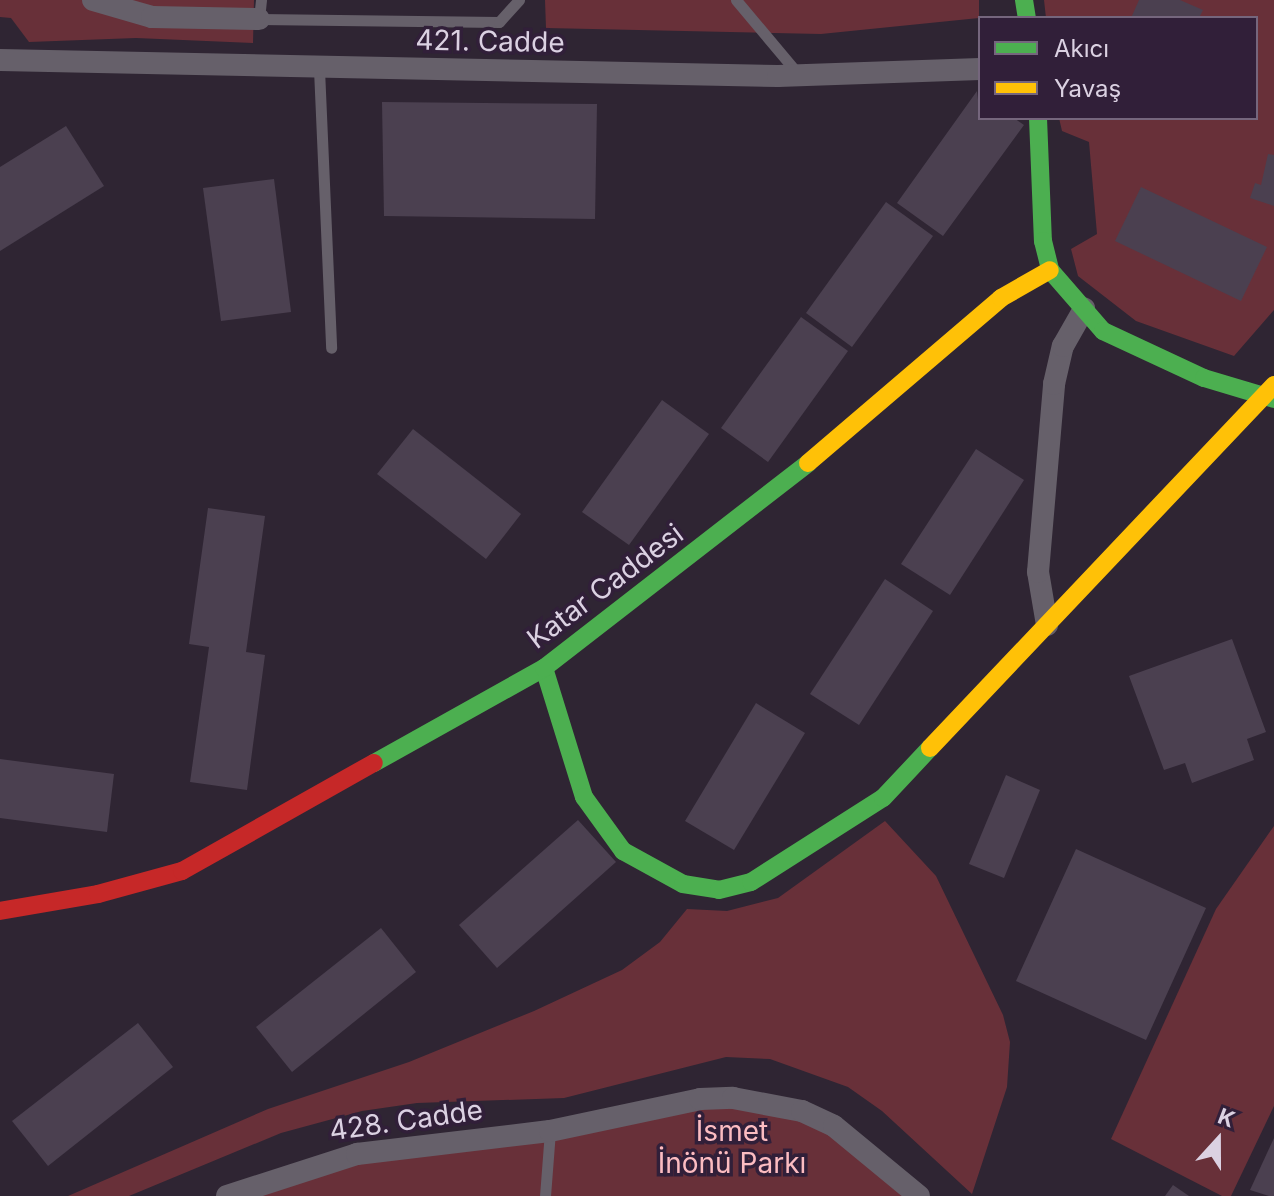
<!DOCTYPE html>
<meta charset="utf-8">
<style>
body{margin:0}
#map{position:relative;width:1274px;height:1196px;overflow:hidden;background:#2f2533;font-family:Inter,sans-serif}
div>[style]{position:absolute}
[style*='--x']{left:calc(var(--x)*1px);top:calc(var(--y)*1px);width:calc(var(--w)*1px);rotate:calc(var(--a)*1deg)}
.green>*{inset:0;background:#683039}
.building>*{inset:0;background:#4b4050}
.lane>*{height:11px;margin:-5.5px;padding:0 5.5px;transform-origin:5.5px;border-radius:5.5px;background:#66606a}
.street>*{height:22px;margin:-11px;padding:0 11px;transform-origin:11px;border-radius:11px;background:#66606a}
.fast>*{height:18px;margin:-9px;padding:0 9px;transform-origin:9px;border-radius:9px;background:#4caf50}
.slow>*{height:18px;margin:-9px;padding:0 9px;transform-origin:9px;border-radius:9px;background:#ffc107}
.jam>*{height:18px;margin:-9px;padding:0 9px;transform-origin:9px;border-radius:9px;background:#c62828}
span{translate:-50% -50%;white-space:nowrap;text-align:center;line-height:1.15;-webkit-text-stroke:7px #311f39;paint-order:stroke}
.street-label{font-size:28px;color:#dbd1e2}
.park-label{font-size:28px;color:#fcbcc1}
.legend{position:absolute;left:978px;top:16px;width:280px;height:104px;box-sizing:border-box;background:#311f39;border:2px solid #75667d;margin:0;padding:10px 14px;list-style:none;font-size:24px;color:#dbd1e2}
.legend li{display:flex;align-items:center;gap:16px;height:40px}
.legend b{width:40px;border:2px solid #75667d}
.north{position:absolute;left:1178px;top:1100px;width:80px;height:80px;-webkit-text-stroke:6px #311f39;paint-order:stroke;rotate:21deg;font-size:22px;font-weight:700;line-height:32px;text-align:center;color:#dbd1e2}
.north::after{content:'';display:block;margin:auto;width:28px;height:36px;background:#dbd1e2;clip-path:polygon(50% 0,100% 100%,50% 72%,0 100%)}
</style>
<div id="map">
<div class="green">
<div style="clip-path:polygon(0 0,254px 0,253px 43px,136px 38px,29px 42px,11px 18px,0 17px)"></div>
<div style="clip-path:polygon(545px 0,979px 0,979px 18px,821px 34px,546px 28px)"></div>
<div style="clip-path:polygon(1044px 0,1274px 0,1274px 310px,1234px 356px,1136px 321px,1078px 276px,1071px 249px,1097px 234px,1089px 142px,1062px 131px,1059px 118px,1256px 118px,1256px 18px,1046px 18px)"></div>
<div style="clip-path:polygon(885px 821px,936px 876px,1003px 1015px,1010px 1042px,1007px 1087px,972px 1194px,882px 1111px,848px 1087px,770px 1059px,726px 1057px,564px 1098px,417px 1103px,362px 1111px,281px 1133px,129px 1196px,68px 1196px,268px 1109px,409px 1062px,534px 1011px,622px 970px,660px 942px,687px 909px,727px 911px,778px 898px)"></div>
<div style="clip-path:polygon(1274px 826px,1274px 1106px,1231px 1196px,1222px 1196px,1111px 1139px,1216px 909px)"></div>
<div style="clip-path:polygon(700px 1099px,802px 1111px,919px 1196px,227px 1196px,309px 1166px)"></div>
</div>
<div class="building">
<div style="clip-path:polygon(1139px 0,1180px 0,1203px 10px,1199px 18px,1131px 18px)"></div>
<div style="clip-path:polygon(977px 91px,980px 118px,1014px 118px,1024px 125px,943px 236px,897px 203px)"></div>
<div style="clip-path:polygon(382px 102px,597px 104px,595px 219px,384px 216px)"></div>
<div style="clip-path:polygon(66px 126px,104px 186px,0 251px,0 167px)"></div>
<div style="clip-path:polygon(1268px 154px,1274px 155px,1274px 206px,1250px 198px,1255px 183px,1261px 185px)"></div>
<div style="clip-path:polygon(274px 179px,291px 312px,221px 321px,203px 188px)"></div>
<div style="clip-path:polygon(1141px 187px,1267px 247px,1241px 301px,1115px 241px)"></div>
<div style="clip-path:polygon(886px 202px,933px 236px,852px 347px,806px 313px)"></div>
<div style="clip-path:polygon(801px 317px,848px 351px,768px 462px,721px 428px)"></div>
<div style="clip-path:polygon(662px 400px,709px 434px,629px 545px,582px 512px)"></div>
<div style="clip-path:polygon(413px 429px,521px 514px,486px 559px,377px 474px)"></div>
<div style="clip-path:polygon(976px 449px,1024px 480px,950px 595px,901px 564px)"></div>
<div style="clip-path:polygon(208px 508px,265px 516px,246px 652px,265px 655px,247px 790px,190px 782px,209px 647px,189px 644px)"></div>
<div style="clip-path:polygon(885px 579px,933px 611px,859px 725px,810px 694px)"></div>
<div style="clip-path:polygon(1232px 639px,1266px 732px,1247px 739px,1254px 760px,1192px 783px,1185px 763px,1164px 770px,1129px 676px)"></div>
<div style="clip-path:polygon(756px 703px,805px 733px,734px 850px,685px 821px)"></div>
<div style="clip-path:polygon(0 759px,114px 774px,107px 832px,0 818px)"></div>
<div style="clip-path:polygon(1006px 775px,1040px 790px,1004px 878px,969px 864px)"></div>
<div style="clip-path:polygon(578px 820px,616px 862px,497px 968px,459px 925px)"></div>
<div style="clip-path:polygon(1076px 849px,1206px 908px,1146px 1040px,1016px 981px)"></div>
<div style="clip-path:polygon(381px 928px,416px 972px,292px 1072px,256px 1027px)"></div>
<div style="clip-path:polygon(138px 1023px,173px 1067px,48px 1166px,12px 1121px)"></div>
<div style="clip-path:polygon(1274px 1138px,1274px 1196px,1269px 1196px,1250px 1190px)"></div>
<div style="clip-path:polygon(1173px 1185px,1189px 1196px,1165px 1196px)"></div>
</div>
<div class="lane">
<div style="--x:261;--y:0;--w:19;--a:96"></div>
<div style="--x:259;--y:19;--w:240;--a:0.7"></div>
<div style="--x:499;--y:22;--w:30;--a:-48"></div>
<div style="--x:736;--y:0;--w:98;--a:50"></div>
<div style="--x:319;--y:69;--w:279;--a:87.5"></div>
<div style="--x:545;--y:1196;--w:65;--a:-85.6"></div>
</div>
<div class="street">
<div style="--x:93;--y:0;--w:61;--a:16.1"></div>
<div style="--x:152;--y:17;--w:107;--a:1.1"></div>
<div style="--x:0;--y:60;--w:778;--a:1.18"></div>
<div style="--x:778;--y:76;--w:202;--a:-2"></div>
<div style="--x:1047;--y:625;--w:54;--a:-99.6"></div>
<div style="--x:1038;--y:572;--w:189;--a:-85.1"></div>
<div style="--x:1054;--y:384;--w:39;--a:-77"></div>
<div style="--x:1063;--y:346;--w:43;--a:-60.4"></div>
<div style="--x:227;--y:1196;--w:137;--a:-17.9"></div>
<div style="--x:357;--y:1154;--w:194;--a:-6.8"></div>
<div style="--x:550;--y:1131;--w:153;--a:-12"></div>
<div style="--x:700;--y:1099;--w:33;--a:-2"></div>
<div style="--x:733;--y:1098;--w:70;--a:10.7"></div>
<div style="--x:802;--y:1111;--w:35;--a:25"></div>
<div style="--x:834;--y:1126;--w:110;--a:39.5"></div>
</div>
<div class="fast">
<div style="--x:1024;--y:0;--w:18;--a:81"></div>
<div style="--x:1038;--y:118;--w:123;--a:87.7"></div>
<div style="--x:1043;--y:241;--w:30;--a:76"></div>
<div style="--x:1050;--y:270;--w:81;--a:49"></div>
<div style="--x:1103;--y:331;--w:111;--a:25"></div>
<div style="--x:1204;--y:378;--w:73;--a:16.7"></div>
<div style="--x:544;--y:668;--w:135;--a:72.8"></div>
<div style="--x:584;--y:797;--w:67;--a:54.2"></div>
<div style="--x:623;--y:851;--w:68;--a:28.8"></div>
<div style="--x:683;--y:884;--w:36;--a:9"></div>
<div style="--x:719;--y:890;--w:33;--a:-14"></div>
<div style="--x:751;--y:882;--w:156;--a:-32.5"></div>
<div style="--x:883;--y:798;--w:69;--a:-46.8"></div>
<div style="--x:374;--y:763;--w:195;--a:-29.2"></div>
<div style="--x:544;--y:668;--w:334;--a:-37.8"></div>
</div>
<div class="slow">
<div style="--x:808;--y:463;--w:254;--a:-40.5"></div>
<div style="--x:1001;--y:298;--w:56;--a:-29.7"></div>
<div style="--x:930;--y:748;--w:500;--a:-46.54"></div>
</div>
<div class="jam">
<div style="--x:0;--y:911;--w:99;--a:-9.8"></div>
<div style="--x:98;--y:894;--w:87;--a:-15.3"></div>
<div style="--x:182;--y:871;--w:220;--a:-29.4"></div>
</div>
<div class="street-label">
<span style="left:490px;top:41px;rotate:1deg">421. Cadde</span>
<span style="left:605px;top:586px;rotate:-37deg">Katar Caddesi</span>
<span style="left:406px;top:1120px;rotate:-8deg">428. Cadde</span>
</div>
<div class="park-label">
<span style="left:732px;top:1147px">İsmet<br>İnönü Parkı</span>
</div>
<ul class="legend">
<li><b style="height:10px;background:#4caf50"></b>Akıcı</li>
<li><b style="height:10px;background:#ffc107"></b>Yavaş</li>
</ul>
<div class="north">K</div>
</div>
